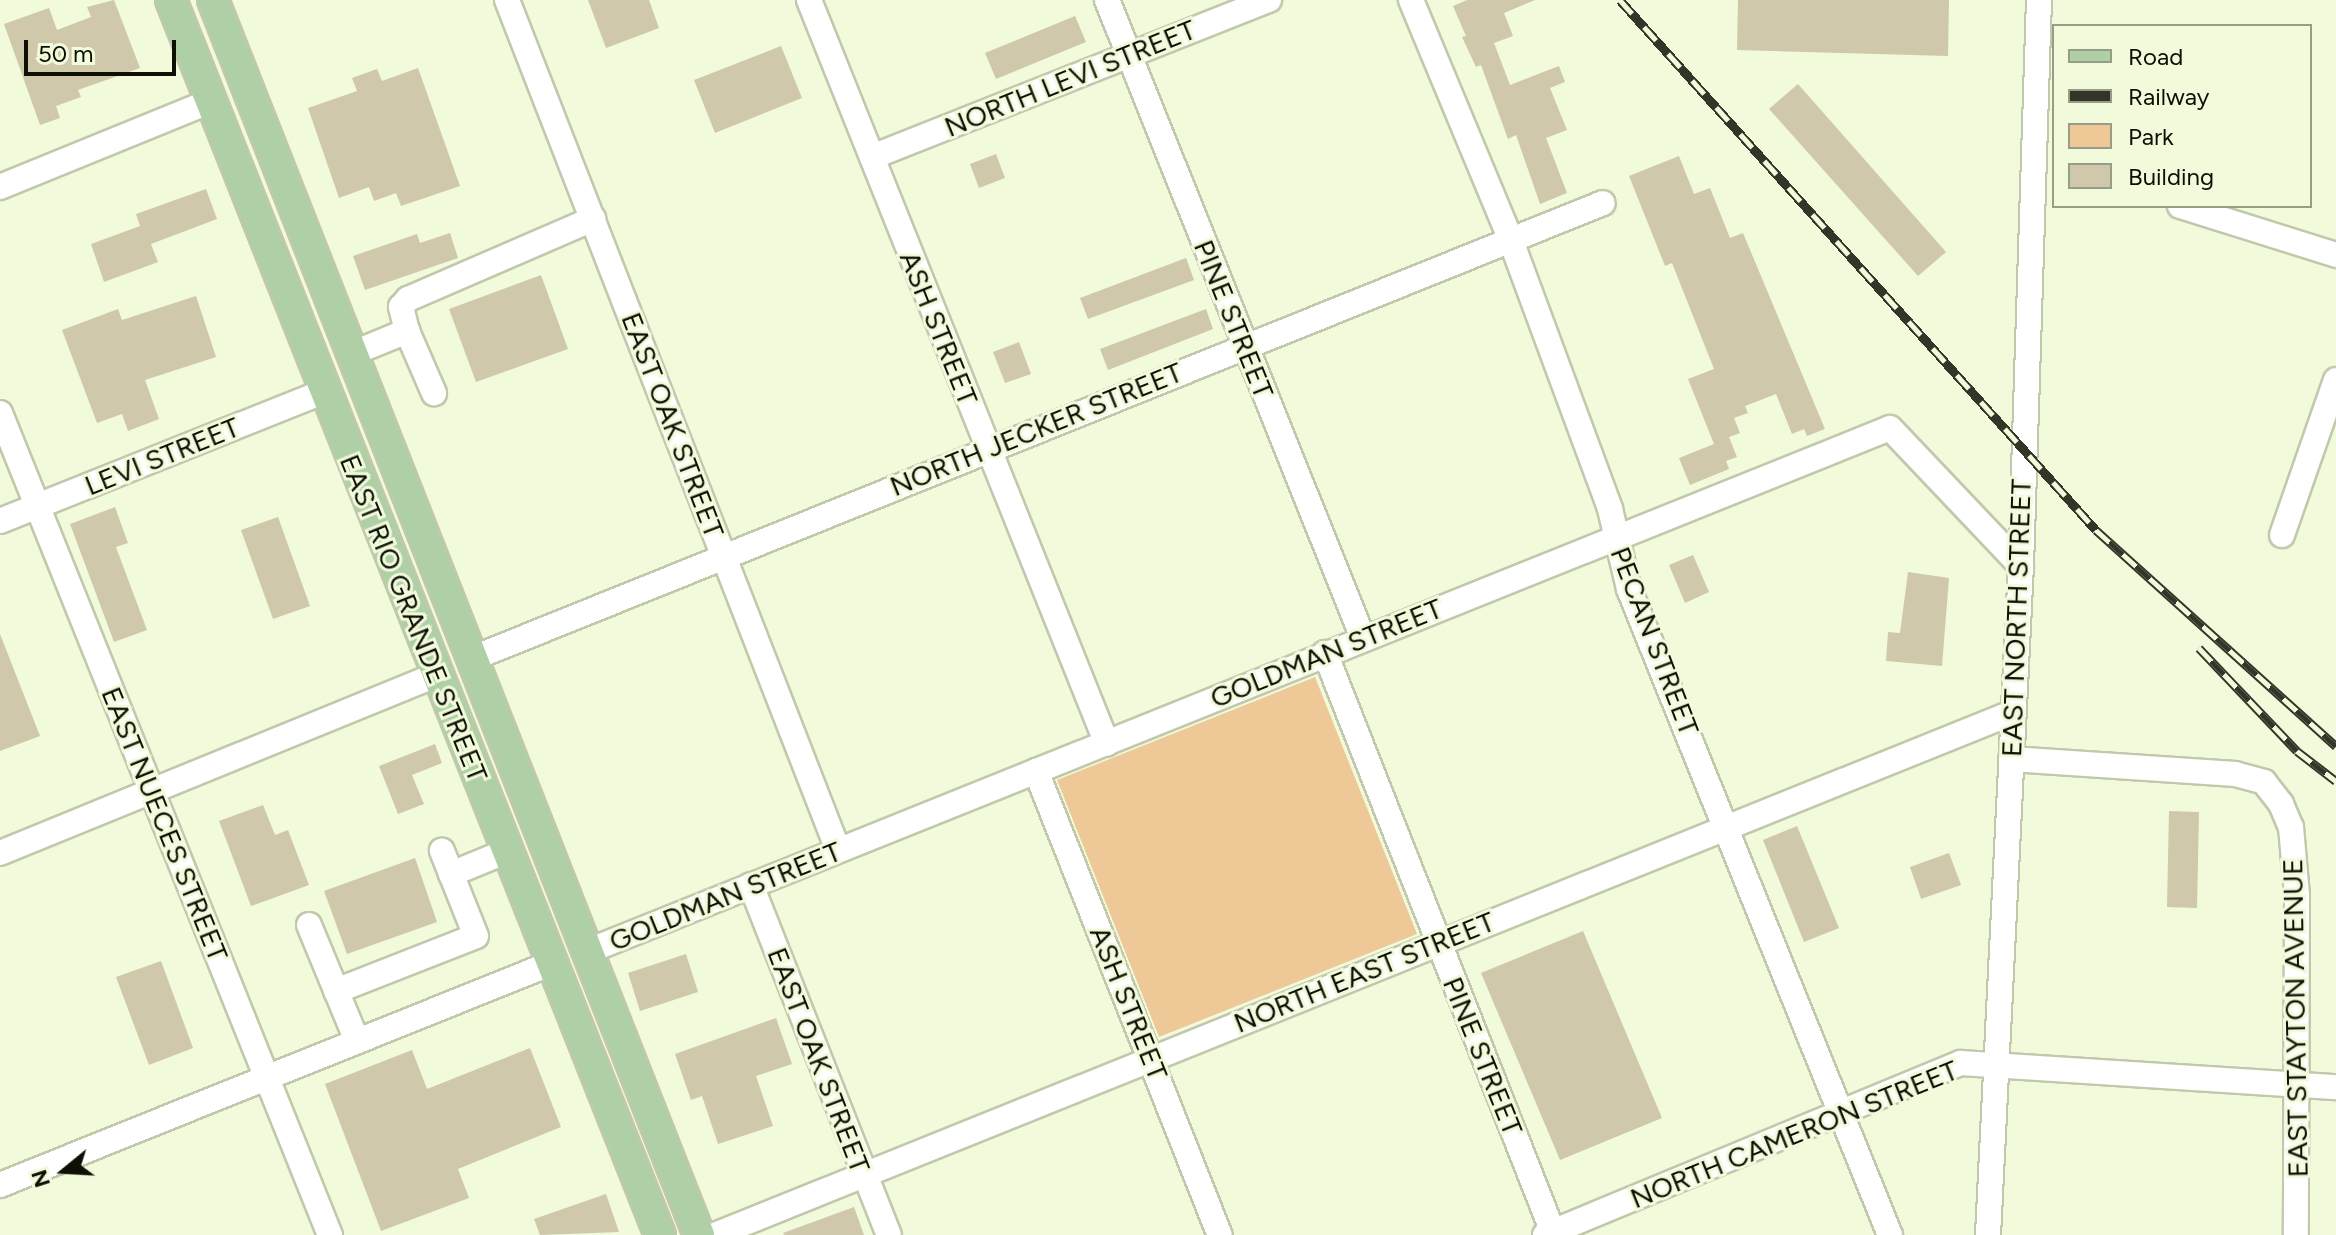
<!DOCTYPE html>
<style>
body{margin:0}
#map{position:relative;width:2336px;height:1235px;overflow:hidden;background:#f2fadc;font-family:Figtree,sans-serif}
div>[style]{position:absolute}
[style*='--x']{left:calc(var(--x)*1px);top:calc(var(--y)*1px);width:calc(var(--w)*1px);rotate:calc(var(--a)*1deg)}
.green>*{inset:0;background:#eec997}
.building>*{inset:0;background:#cfc8ab}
.roads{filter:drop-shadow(2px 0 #c1c8ab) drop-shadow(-2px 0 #c1c8ab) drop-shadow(0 2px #c1c8ab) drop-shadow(0 -2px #c1c8ab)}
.minor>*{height:24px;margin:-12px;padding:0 12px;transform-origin:12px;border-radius:12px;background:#fff}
.major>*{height:30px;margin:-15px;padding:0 15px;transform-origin:15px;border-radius:15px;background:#afd0a7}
.rail>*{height:9px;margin-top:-4.5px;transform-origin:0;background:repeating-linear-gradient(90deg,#f2fadc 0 18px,#323528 0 36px);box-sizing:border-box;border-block:2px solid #323528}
span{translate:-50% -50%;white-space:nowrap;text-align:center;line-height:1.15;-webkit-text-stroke:6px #f2fadc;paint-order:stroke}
.street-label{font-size:28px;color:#0e1006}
.legend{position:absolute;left:2052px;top:24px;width:260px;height:184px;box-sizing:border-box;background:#f2fadc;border:2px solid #979c86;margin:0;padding:10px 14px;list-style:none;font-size:24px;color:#0e1006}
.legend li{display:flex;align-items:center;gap:16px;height:40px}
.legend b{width:40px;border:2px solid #979c86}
.north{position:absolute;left:24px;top:1131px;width:80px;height:80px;-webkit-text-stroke:6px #f2fadc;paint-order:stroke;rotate:252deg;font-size:22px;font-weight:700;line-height:32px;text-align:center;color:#0e1006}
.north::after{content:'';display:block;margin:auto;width:28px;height:36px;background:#0e1006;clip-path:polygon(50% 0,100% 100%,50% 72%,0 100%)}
.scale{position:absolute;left:24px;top:40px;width:152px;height:36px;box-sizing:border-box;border:4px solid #0e1006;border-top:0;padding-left:10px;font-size:24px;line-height:28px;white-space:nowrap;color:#0e1006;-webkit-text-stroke:6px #f2fadc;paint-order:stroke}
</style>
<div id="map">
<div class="green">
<div style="clip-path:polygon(1315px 677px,1417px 934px,1159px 1037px,1057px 780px)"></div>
</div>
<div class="building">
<div style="clip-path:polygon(114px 0,140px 68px,78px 90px,81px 97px,56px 106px,60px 118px,40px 125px,4px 24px,49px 8px,57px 30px,91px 17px,87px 7px)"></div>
<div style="clip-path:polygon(588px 0,649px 0,659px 28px,606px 48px)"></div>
<div style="clip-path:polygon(1467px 0,1535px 0,1504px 13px,1513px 36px,1494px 43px,1510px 85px,1559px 66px,1565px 82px,1550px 88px,1567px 130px,1546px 138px,1567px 193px,1540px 204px,1516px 135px,1508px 139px,1481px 65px,1476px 67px,1462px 37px,1466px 36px,1453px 6px)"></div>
<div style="clip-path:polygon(1738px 0,1949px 0,1948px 56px,1737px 50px)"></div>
<div style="clip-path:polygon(1075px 16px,1086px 42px,996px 79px,985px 53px)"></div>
<div style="clip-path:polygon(781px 46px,802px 98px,715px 133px,694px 80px)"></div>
<div style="clip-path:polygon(418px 68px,460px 186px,401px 206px,396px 193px,374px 201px,369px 187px,339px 198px,308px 108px,357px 91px,352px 78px,377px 69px,382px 81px)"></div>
<div style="clip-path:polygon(1798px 84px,1946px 252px,1918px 276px,1769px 109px)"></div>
<div style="clip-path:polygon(996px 154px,1005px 178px,979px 188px,970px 164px)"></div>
<div style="clip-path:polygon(1679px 156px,1694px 194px,1710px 188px,1730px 238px,1743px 233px,1825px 429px,1807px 436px,1804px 429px,1792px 434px,1776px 394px,1745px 406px,1748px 413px,1734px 418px,1740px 433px,1729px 437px,1737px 457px,1726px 461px,1729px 469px,1690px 485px,1679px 458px,1714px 444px,1688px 379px,1714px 369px,1672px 263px,1665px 266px,1629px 176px)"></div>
<div style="clip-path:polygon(206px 189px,217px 219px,151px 244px,158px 262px,104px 282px,91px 244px,140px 226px,136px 214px)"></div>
<div style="clip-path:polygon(450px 233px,458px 258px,365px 290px,353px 256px,417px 234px,420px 243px)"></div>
<div style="clip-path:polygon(1186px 258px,1194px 280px,1088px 319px,1080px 298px)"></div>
<div style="clip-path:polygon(541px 275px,568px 349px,476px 382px,449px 309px)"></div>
<div style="clip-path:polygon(196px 296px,216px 357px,145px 380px,159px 419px,128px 431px,122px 414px,97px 423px,62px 330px,118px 309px,122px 320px)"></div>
<div style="clip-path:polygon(1206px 309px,1213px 329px,1108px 370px,1100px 349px)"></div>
<div style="clip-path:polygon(1019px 342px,1031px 374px,1005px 383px,993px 352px)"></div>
<div style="clip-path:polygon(115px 507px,128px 543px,116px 547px,147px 630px,114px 642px,70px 524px)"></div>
<div style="clip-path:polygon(278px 517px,310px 606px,273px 619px,241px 530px)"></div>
<div style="clip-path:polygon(1693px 555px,1709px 592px,1685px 603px,1669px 565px)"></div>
<div style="clip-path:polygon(1908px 572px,1949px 578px,1942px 666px,1886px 661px,1888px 632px,1900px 633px)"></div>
<div style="clip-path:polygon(0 634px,40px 736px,0 751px)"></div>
<div style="clip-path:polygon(435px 744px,442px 763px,412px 775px,424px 804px,398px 814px,379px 766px)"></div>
<div style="clip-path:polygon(263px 805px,275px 835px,288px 830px,309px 885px,251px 906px,219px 821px)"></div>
<div style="clip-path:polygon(2169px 811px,2199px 812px,2197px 908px,2167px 907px)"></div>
<div style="clip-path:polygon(1797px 826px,1839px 928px,1804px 942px,1763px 840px)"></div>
<div style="clip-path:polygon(1949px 853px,1961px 885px,1921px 899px,1910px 867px)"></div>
<div style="clip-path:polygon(415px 858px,437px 922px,347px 954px,324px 891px)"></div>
<div style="clip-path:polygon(1583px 931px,1662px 1118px,1560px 1160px,1481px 973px)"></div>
<div style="clip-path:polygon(686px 954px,698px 992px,640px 1011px,628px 973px)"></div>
<div style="clip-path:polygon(161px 961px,193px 1048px,149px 1065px,116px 977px)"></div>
<div style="clip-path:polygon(776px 1018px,792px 1064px,756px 1076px,773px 1126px,718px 1144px,702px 1096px,691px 1100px,675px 1054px)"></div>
<div style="clip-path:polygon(530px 1048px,561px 1127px,458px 1169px,469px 1198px,381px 1231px,325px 1084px,412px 1050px,427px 1089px)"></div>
<div style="clip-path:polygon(606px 1194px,619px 1232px,540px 1235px,534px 1219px)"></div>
<div style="clip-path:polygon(854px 1207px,864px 1235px,784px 1235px,783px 1233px)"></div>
</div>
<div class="roads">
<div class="minor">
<div style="--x:507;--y:0;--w:912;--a:68.72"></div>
<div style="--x:809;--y:0;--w:801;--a:68.17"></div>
<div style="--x:1107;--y:0;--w:687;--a:68.14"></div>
<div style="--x:1411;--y:0;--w:258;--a:67.4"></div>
<div style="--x:1510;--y:238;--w:289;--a:69.7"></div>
<div style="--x:1610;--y:509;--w:82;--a:76.6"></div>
<div style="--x:1629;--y:589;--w:697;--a:68"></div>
<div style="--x:872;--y:157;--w:427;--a:-21.6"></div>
<div style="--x:0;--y:187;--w:228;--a:-22.2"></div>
<div style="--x:2180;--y:206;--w:164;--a:17.4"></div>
<div style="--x:407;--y:331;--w:25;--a:-104"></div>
<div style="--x:401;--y:307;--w:11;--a:-49"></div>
<div style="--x:408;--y:299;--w:202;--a:-23.4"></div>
<div style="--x:351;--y:354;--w:61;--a:-22.3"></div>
<div style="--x:407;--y:331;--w:68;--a:66.5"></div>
<div style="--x:0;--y:413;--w:886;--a:68.13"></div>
<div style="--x:0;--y:521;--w:350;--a:-21.8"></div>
<div style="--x:2282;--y:535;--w:164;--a:-70.8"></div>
<div style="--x:1325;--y:653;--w:625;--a:68.52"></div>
<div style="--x:471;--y:659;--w:1220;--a:-21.94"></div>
<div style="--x:2011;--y:759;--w:225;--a:3.8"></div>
<div style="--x:2235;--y:774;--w:30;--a:15"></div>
<div style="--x:2264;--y:782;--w:28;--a:52"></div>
<div style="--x:2281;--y:804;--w:25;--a:67"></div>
<div style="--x:2291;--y:827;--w:69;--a:85"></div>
<div style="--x:2297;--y:896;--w:339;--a:90.2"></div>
<div style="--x:1036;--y:771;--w:499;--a:68.4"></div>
<div style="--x:0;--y:853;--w:472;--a:-22.2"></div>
<div style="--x:451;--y:874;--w:61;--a:-22.3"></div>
<div style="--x:751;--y:885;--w:376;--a:68.5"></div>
<div style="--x:309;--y:925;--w:126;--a:67.5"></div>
<div style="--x:586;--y:952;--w:1405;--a:-21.89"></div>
<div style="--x:1890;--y:428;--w:190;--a:46.5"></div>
<div style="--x:336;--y:991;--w:150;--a:-21.4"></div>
<div style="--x:476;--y:936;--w:92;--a:-111.8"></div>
<div style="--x:0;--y:1185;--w:595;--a:-21.91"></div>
<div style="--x:715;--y:1235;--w:1400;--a:-21.93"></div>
<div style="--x:1545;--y:1235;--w:450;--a:-22.5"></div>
<div style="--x:1961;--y:1063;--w:376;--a:3.7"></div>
<div style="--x:1988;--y:1235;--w:670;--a:-87.18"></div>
<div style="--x:2021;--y:566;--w:566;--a:-88.18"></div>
</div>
<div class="major">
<div style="--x:171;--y:0;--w:1328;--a:68.4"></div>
<div style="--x:213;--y:0;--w:1327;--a:68.52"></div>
</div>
</div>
<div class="rail">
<div style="--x:1620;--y:0;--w:712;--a:48.07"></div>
<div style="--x:2096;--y:530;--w:323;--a:42"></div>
<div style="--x:2199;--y:648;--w:142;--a:46.4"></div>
<div style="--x:2297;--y:751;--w:49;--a:37.6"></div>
</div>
<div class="street-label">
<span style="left:1070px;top:78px;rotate:-22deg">NORTH LEVI STREET</span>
<span style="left:1234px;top:319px;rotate:68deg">PINE STREET</span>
<span style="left:939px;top:328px;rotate:68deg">ASH STREET</span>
<span style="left:673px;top:425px;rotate:69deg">EAST OAK STREET</span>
<span style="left:1036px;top:429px;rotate:-22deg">NORTH JECKER STREET</span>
<span style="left:162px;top:456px;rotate:-22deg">LEVI STREET</span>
<span style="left:414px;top:618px;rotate:68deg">EAST RIO GRANDE STREET</span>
<span style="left:2016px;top:618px;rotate:-88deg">EAST NORTH STREET</span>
<span style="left:1655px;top:641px;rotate:69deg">PECAN STREET</span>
<span style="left:1326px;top:653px;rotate:-22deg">GOLDMAN STREET</span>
<span style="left:165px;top:824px;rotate:68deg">EAST NUECES STREET</span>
<span style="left:725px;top:896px;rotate:-22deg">GOLDMAN STREET</span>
<span style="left:1364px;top:972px;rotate:-22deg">NORTH EAST STREET</span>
<span style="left:1129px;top:1003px;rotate:68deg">ASH STREET</span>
<span style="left:2295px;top:1018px;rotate:-91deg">EAST STAYTON AVENUE</span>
<span style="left:1483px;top:1056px;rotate:68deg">PINE STREET</span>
<span style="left:819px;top:1060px;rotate:69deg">EAST OAK STREET</span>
<span style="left:1794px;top:1134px;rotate:-22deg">NORTH CAMERON STREET</span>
</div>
<ul class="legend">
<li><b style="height:10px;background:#afd0a7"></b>Road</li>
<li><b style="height:10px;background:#323528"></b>Railway</li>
<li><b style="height:22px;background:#eec997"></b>Park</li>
<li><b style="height:22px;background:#cfc8ab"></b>Building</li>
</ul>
<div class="north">N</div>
<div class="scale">50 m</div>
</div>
